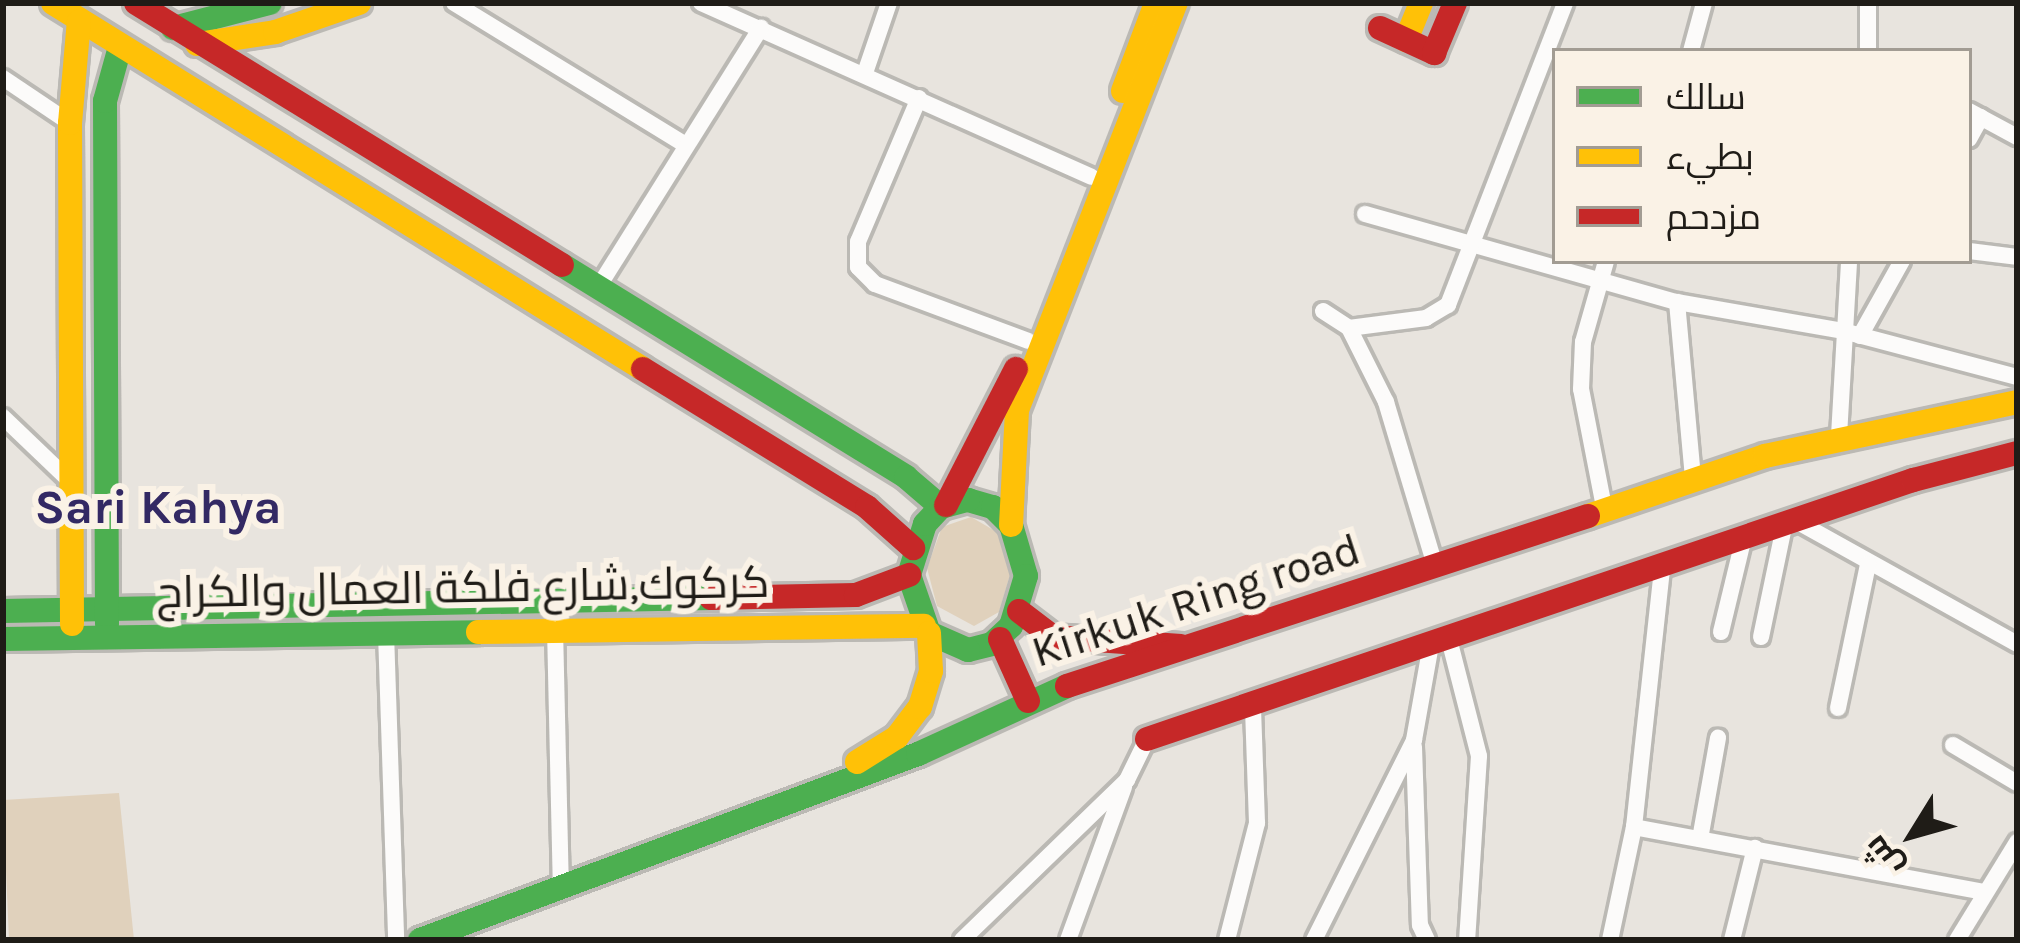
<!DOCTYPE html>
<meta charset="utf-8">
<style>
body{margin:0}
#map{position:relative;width:2020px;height:943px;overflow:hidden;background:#e8e4de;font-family:Karla,Cairo,sans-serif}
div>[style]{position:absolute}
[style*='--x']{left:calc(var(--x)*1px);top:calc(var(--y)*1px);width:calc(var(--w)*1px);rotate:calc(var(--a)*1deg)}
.green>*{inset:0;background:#e0d1bc}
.roads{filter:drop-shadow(3px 0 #bbb9b4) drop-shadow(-3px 0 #bbb9b4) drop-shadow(0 3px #bbb9b4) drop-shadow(0 -3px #bbb9b4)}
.street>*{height:16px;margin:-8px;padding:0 8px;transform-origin:8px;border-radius:8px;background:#fcfbfa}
.fast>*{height:24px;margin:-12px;padding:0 12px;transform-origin:12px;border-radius:12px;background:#4caf50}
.slow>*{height:24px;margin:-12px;padding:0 12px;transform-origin:12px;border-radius:12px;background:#ffc107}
.jam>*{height:24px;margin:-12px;padding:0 12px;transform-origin:12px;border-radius:12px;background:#c62828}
span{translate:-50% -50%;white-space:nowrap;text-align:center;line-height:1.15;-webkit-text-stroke:12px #faf2e6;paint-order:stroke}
.street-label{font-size:45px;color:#1f1c17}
.neighbourhood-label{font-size:48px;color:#332964;font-weight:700}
.frame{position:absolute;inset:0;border:6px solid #1f1c17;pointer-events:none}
.legend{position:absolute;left:1552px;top:48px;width:420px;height:216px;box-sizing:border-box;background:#faf2e6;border:3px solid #a29c93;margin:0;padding:15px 21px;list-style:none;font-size:36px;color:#1f1c17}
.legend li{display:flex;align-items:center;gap:24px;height:60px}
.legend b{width:60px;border:3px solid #a29c93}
.north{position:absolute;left:1852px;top:775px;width:120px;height:120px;-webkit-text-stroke:9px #faf2e6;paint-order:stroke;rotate:233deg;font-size:33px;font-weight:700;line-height:48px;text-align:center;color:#1f1c17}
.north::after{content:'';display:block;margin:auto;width:42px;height:54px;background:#1f1c17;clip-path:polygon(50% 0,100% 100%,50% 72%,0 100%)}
</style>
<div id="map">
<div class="green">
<div style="clip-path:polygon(971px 517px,997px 532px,1012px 568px,999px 612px,974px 626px,937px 606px,927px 568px,942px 527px)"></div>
<div style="clip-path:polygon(119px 793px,134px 940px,9px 940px,3px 800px)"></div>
</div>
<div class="roads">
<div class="street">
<div style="--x:454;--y:3;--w:272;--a:31.5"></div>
<div style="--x:701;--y:3;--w:427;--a:24"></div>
<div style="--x:1868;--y:3;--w:48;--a:90"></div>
<div style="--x:1691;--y:51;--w:50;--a:-74.8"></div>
<div style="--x:865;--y:73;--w:74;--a:-71.1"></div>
<div style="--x:3;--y:78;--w:81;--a:33.9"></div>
<div style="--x:919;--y:98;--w:156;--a:113"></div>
<div style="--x:858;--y:242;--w:25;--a:90"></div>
<div style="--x:858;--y:267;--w:24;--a:45"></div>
<div style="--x:875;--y:284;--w:163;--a:20.4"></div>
<div style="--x:1969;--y:111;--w:55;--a:28.4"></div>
<div style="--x:1969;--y:139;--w:25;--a:-61"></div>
<div style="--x:1365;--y:214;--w:324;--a:15.8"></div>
<div style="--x:1677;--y:302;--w:169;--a:9.9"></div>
<div style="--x:1843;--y:331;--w:180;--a:14.8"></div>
<div style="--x:1969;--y:251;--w:48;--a:7.1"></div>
<div style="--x:599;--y:286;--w:305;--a:-57.9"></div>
<div style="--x:1677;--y:302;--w:178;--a:84.8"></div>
<div style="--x:1323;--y:311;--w:31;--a:33"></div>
<div style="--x:1349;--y:328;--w:78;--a:-7.4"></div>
<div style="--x:1426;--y:318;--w:26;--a:-31"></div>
<div style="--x:1448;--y:305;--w:324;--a:-68.8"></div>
<div style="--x:1349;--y:328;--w:83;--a:63.4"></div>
<div style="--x:1386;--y:402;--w:170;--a:73.3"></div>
<div style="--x:1860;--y:336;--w:86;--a:-60.8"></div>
<div style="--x:3;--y:417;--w:95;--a:43.7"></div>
<div style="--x:1839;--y:436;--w:175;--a:-86.7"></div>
<div style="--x:1604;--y:507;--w:120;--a:-101"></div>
<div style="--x:1581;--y:389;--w:47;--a:-87.6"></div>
<div style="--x:1583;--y:342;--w:84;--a:-74.1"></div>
<div style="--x:1798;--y:522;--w:251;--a:29.1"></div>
<div style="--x:555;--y:628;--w:258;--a:88.7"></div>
<div style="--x:1721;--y:632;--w:94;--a:-76.4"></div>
<div style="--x:386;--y:633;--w:307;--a:88.1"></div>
<div style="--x:1761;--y:637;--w:112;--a:-78.2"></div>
<div style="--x:1449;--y:639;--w:121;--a:75.6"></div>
<div style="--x:1479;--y:756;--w:184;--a:93.7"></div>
<div style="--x:1838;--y:708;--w:147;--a:-78.2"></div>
<div style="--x:1953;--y:745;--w:74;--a:30.7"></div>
<div style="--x:1414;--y:747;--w:178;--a:88.1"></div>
<div style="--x:1420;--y:925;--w:17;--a:65"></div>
<div style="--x:1634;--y:827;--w:357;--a:10.5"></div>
<div style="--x:1700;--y:839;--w:103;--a:-79.9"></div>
<div style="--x:962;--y:940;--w:230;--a:-44.1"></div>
<div style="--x:1127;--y:780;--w:46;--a:-64"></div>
<div style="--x:1068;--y:940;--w:163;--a:-69.9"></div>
<div style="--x:1227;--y:940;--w:121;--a:-75.6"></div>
<div style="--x:1257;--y:823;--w:116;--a:-92"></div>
<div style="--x:1314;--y:940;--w:224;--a:-63.4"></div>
<div style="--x:1414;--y:740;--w:97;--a:-79.9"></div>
<div style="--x:1610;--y:940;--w:116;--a:-78"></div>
<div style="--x:1634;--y:827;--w:260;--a:-83.8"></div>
<div style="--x:1732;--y:940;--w:95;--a:-76"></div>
<div style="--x:1957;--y:940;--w:115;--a:-58.5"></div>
</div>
<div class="fast">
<div style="--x:173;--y:28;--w:100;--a:-14.5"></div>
<div style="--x:562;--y:265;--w:404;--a:31.6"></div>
<div style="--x:906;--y:477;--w:46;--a:40.6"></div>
<div style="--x:968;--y:500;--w:26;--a:16"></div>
<div style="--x:993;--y:507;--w:25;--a:45"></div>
<div style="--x:1011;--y:525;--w:53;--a:73.6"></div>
<div style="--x:1026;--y:576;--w:52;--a:106.7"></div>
<div style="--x:1011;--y:626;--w:26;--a:137"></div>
<div style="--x:992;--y:644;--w:25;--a:166"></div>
<div style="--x:968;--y:650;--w:43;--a:-156.4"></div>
<div style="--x:929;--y:633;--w:61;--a:-109"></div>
<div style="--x:909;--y:575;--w:53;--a:-72.6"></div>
<div style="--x:925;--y:524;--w:23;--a:-47"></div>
<div style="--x:941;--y:507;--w:28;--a:-15"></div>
<div style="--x:3;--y:611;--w:708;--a:-1.05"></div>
<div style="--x:107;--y:624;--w:523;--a:-90.22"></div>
<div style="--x:105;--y:101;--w:56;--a:-74.5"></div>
<div style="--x:3;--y:639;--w:475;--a:-0.8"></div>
<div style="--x:420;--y:940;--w:532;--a:-20.48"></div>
<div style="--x:918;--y:754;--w:164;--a:-24.5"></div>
</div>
<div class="slow">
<div style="--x:53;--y:3;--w:694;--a:31.81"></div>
<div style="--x:1406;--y:40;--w:40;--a:-68"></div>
<div style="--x:197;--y:44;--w:79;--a:-8.7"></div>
<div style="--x:275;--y:32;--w:89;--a:-19"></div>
<div style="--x:1123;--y:91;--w:94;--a:-69.4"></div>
<div style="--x:1588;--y:516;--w:187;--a:-18.7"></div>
<div style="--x:1765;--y:456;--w:258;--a:-12.1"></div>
<div style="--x:1011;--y:525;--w:115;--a:-87"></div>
<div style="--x:1017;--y:410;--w:437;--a:-68.7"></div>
<div style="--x:72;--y:624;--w:501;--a:-90.23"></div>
<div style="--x:70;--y:123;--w:102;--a:-85"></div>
<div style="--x:478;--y:632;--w:446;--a:-0.8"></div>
<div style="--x:857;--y:762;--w:47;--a:-32"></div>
<div style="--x:897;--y:737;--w:38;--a:-53"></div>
<div style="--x:920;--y:707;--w:38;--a:-73"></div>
<div style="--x:931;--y:671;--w:38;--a:-93"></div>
</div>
<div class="jam">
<div style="--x:136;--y:3;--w:500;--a:31.59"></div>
<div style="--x:1380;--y:28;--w:60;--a:24.8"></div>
<div style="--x:1434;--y:53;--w:54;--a:-67.2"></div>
<div style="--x:643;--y:369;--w:263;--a:31.6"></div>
<div style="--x:867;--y:507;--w:62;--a:41.7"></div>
<div style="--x:946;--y:505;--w:153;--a:-62.8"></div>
<div style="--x:711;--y:598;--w:145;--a:-1.2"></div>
<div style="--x:856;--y:595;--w:57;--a:-20.7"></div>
<div style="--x:1019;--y:611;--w:43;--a:37.4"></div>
<div style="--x:1053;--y:637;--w:128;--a:4"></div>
<div style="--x:1000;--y:639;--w:68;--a:65.7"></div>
<div style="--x:1067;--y:686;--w:548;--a:-18.07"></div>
<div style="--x:1147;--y:739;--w:809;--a:-18.68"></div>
<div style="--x:1913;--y:480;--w:107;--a:-14.6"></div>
</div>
</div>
<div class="street-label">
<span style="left:463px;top:588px;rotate:-1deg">كركوك,شارع فلكة العمال والكراج</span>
<span style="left:1196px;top:601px;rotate:-18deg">Kirkuk Ring road</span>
</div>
<div class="neighbourhood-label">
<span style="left:158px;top:508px">Sari Kahya</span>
</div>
<div class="frame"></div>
<ul class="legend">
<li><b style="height:15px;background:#4caf50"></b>سالك</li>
<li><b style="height:15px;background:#ffc107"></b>بطيء</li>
<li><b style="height:15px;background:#c62828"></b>مزدحم</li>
</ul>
<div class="north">ش</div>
</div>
